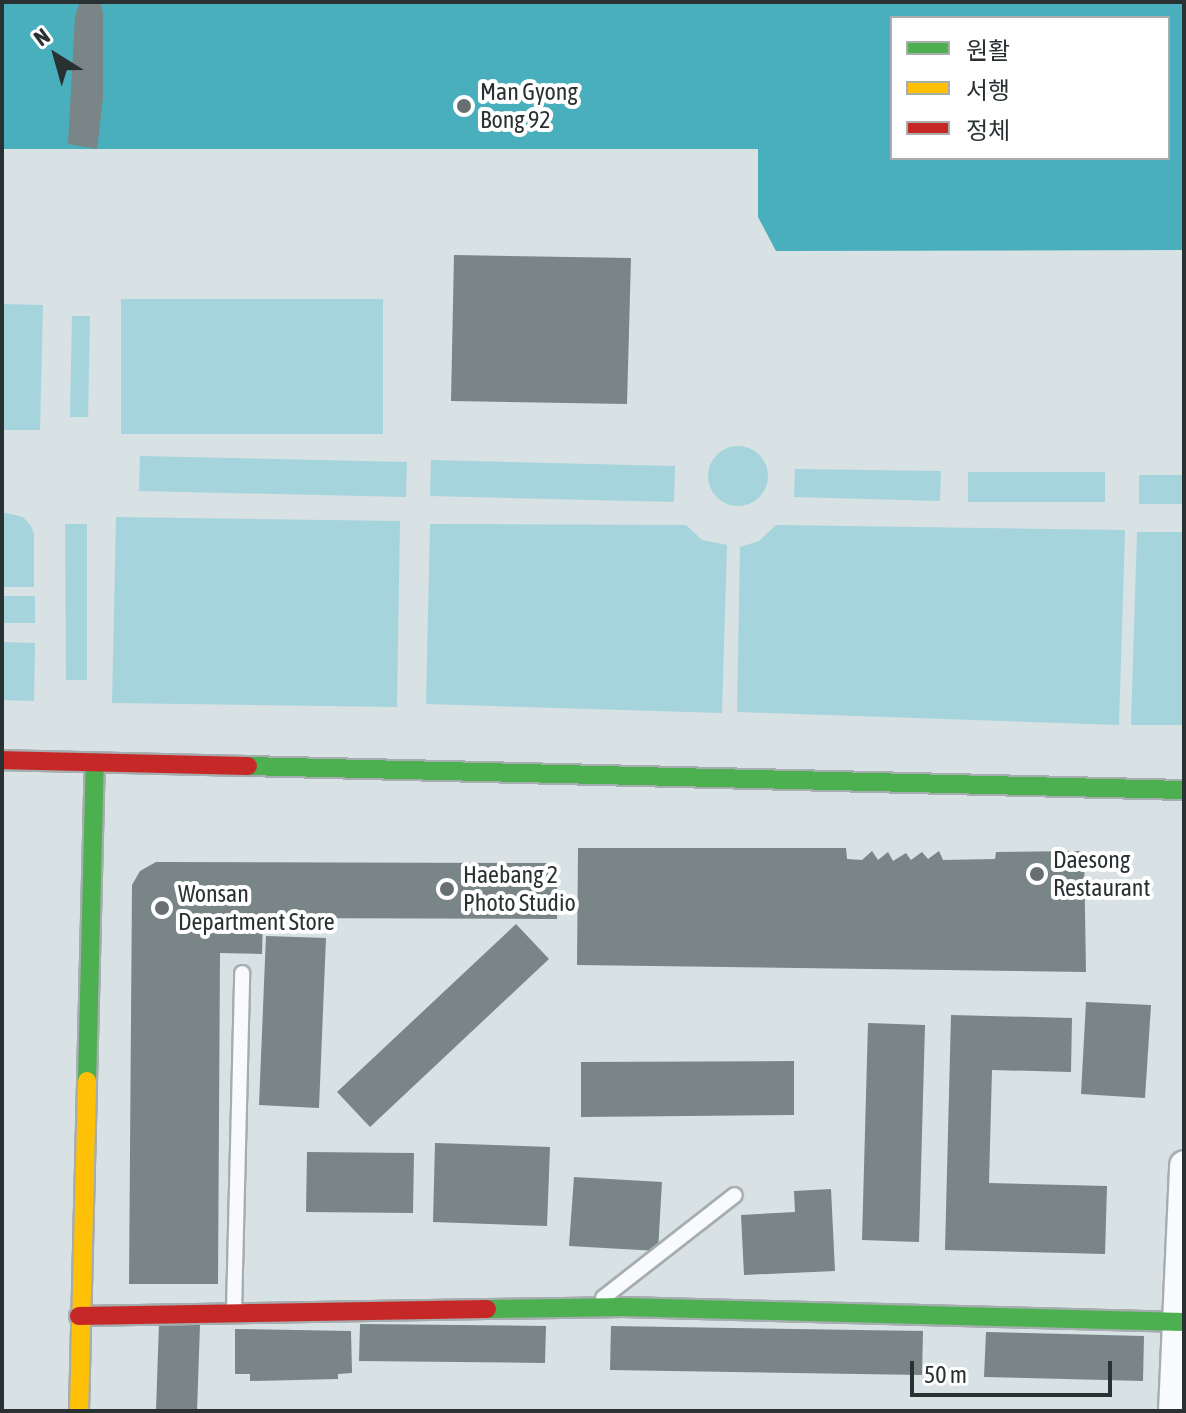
<!DOCTYPE html>
<meta charset="utf-8">
<style>
body{margin:0}
#map{position:relative;width:1186px;height:1413px;overflow:hidden;background:#d8e1e3;font-family:"Asap Condensed","Noto Sans KR",sans-serif}
div>[style]{position:absolute}
[style*='--x']{left:calc(var(--x)*1px);top:calc(var(--y)*1px);width:calc(var(--w)*1px);rotate:calc(var(--a)*1deg)}
.green>*{inset:0;background:#a6d4dc}
.round{border-radius:50%}
.water>*{inset:0;background:#49afbc}
.building>*{inset:0;background:#798587}
.roads{filter:drop-shadow(2px 0 #a6adaf) drop-shadow(-2px 0 #a6adaf) drop-shadow(0 2px #a6adaf) drop-shadow(0 -2px #a6adaf)}
.lane>*{height:14px;margin:-7px;padding:0 7px;transform-origin:7px;border-radius:7px;background:#f9fafb}
.street>*{height:28px;margin:-14px;padding:0 14px;transform-origin:14px;border-radius:14px;background:#f9fafb}
.fast>*{height:18px;margin:-9px;padding:0 9px;transform-origin:9px;border-radius:9px;background:#4caf50}
.slow>*{height:18px;margin:-9px;padding:0 9px;transform-origin:9px;border-radius:9px;background:#ffc107}
.jam>*{height:18px;margin:-9px;padding:0 9px;transform-origin:9px;border-radius:9px;background:#c62828}
.dots>*{width:22px;height:22px;translate:-50% -50%;box-sizing:border-box;border:4px solid #fff;border-radius:50%}
span{translate:-50% -50%;white-space:nowrap;text-align:center;line-height:1.15;-webkit-text-stroke:8px #fff;paint-order:stroke}
.poi-label{font-size:24px;color:#2a3132}
.left{translate:0 -50%;text-align:left}
.frame{position:absolute;inset:0;border:4px solid #2a3132;pointer-events:none}
.legend{position:absolute;left:890px;top:16px;width:280px;height:144px;box-sizing:border-box;background:#fff;border:2px solid #aaadad;margin:0;padding:10px 14px;list-style:none;font-size:24px;color:#2a3132}
.legend li{display:flex;align-items:center;gap:16px;height:40px}
.legend b{width:40px;border:2px solid #aaadad}
.north{position:absolute;left:16px;top:16px;width:80px;height:80px;-webkit-text-stroke:6px #fff;paint-order:stroke;rotate:323deg;font-size:22px;font-weight:700;line-height:32px;text-align:center;color:#2a3132}
.north::after{content:'';display:block;margin:auto;width:28px;height:36px;background:#2a3132;clip-path:polygon(50% 0,100% 100%,50% 72%,0 100%)}
.scale{position:absolute;left:910px;top:1361px;width:202px;height:36px;box-sizing:border-box;border:4px solid #2a3132;border-top:0;padding-left:10px;font-size:24px;line-height:28px;white-space:nowrap;color:#2a3132;-webkit-text-stroke:6px #fff;paint-order:stroke}
</style>
<div id="map">
<div class="green">
<div style="clip-path:polygon(121px 299px,383px 299px,383px 434px,121px 434px)"></div>
<div style="clip-path:polygon(2px 304px,43px 305px,40px 430px,2px 430px)"></div>
<div style="clip-path:polygon(72px 316px,90px 316px,88px 417px,70px 417px)"></div>
<div class="round" style="left:708px;top:446px;width:60px;height:60px"></div>
<div style="clip-path:polygon(140px 456px,407px 462px,406px 497px,139px 491px)"></div>
<div style="clip-path:polygon(431px 460px,675px 466px,674px 502px,430px 496px)"></div>
<div style="clip-path:polygon(795px 469px,941px 471px,940px 501px,794px 497px)"></div>
<div style="clip-path:polygon(968px 472px,1105px 472px,1105px 502px,968px 502px)"></div>
<div style="clip-path:polygon(1139px 475px,1184px 475px,1184px 504px,1139px 504px)"></div>
<div style="clip-path:polygon(2px 512px,23px 517px,31px 526px,34px 534px,34px 587px,2px 587px)"></div>
<div style="clip-path:polygon(116px 517px,400px 521px,397px 707px,112px 703px)"></div>
<div style="clip-path:polygon(65px 524px,87px 524px,87px 680px,66px 680px)"></div>
<div style="clip-path:polygon(430px 524px,686px 525px,702px 540px,727px 545px,722px 713px,426px 704px)"></div>
<div style="clip-path:polygon(776px 525px,1125px 530px,1119px 725px,737px 712px,740px 547px,759px 541px)"></div>
<div style="clip-path:polygon(1137px 532px,1184px 532px,1184px 725px,1131px 725px)"></div>
<div style="clip-path:polygon(2px 596px,35px 596px,35px 623px,2px 623px)"></div>
<div style="clip-path:polygon(2px 642px,35px 643px,34px 701px,2px 700px)"></div>
</div>
<div class="water">
<div style="clip-path:polygon(evenodd,2px 2px,1184px 2px,1184px 250px,776px 251px,758px 217px,758px 149px,2px 149px,2px 2px,892px 18px,1168px 18px,1168px 158px,892px 158px,892px 18px)"></div>
</div>
<div class="building">
<div style="clip-path:polygon(80px 2px,100px 2px,103px 13px,103px 99px,97px 149px,68px 144px,75px 16px)"></div>
<div style="clip-path:polygon(454px 255px,631px 258px,627px 404px,451px 401px)"></div>
<div style="clip-path:polygon(578px 848px,846px 848px,847px 859px,862px 860px,872px 851px,878px 860px,888px 852px,893px 861px,906px 853px,911px 860px,922px 852px,928px 859px,939px 851px,943px 860px,995px 859px,996px 852px,1084px 851px,1086px 972px,577px 965px)"></div>
<div style="clip-path:polygon(156px 862px,557px 863px,557px 919px,263px 918px,262px 954px,220px 953px,218px 1284px,129px 1284px,132px 885px,140px 871px)"></div>
<div style="clip-path:polygon(516px 924px,549px 959px,370px 1127px,337px 1092px)"></div>
<div style="clip-path:polygon(266px 936px,326px 938px,319px 1108px,259px 1105px)"></div>
<div style="clip-path:polygon(1086px 1002px,1151px 1005px,1145px 1098px,1081px 1094px)"></div>
<div style="clip-path:polygon(951px 1015px,1072px 1018px,1071px 1072px,992px 1070px,989px 1183px,1107px 1186px,1105px 1254px,945px 1250px)"></div>
<div style="clip-path:polygon(868px 1023px,925px 1025px,919px 1242px,862px 1240px)"></div>
<div style="clip-path:polygon(794px 1061px,794px 1115px,581px 1117px,581px 1062px)"></div>
<div style="clip-path:polygon(435px 1143px,550px 1147px,547px 1226px,433px 1222px)"></div>
<div style="clip-path:polygon(307px 1152px,414px 1153px,413px 1213px,306px 1212px)"></div>
<div style="clip-path:polygon(574px 1177px,662px 1182px,658px 1251px,569px 1246px)"></div>
<div style="clip-path:polygon(831px 1189px,835px 1271px,744px 1275px,741px 1215px,795px 1212px,794px 1191px)"></div>
<div style="clip-path:polygon(159px 1323px,200px 1325px,197px 1411px,156px 1411px)"></div>
<div style="clip-path:polygon(360px 1324px,546px 1326px,545px 1363px,359px 1361px)"></div>
<div style="clip-path:polygon(611px 1326px,923px 1331px,922px 1375px,610px 1370px)"></div>
<div style="clip-path:polygon(235px 1329px,351px 1331px,352px 1373px,338px 1374px,338px 1379px,250px 1381px,250px 1374px,235px 1374px)"></div>
<div style="clip-path:polygon(986px 1332px,1144px 1336px,1143px 1381px,984px 1377px)"></div>
</div>
<div class="roads">
<div class="lane">
<div style="--x:603;--y:1298;--w:167;--a:-38"></div>
<div style="--x:234;--y:1310;--w:337;--a:-88.6"></div>
</div>
<div class="street">
<div style="--x:1173;--y:1411;--w:246;--a:-87.4"></div>
</div>
<div class="fast">
<div style="--x:248;--y:766;--w:936;--a:1.47"></div>
<div style="--x:87;--y:1081;--w:319;--a:-88.6"></div>
<div style="--x:487;--y:1309;--w:136;--a:-0.8"></div>
<div style="--x:623;--y:1307;--w:561;--a:1.53"></div>
</div>
<div class="slow">
<div style="--x:79;--y:1411;--w:330;--a:-88.6"></div>
</div>
<div class="jam">
<div style="--x:2;--y:760;--w:246;--a:1.4"></div>
<div style="--x:79;--y:1316;--w:408;--a:-1"></div>
</div>
</div>
<div class="dots">
<div style="left:464px;top:106px;background:#676f70"></div>
<div style="left:1037px;top:874px;background:#676f70"></div>
<div style="left:447px;top:889px;background:#676f70"></div>
<div style="left:162px;top:908px;background:#676f70"></div>
</div>
<div class="poi-label">
<span class="left" style="left:480px;top:106px">Man Gyong<br>Bong 92</span>
<span class="left" style="left:1053px;top:874px">Daesong<br>Restaurant</span>
<span class="left" style="left:463px;top:889px">Haebang 2<br>Photo Studio</span>
<span class="left" style="left:178px;top:908px">Wonsan<br>Department Store</span>
</div>
<div class="frame"></div>
<ul class="legend">
<li><b style="height:10px;background:#4caf50"></b>원활</li>
<li><b style="height:10px;background:#ffc107"></b>서행</li>
<li><b style="height:10px;background:#c62828"></b>정체</li>
</ul>
<div class="north">N</div>
<div class="scale">50 m</div>
</div>
